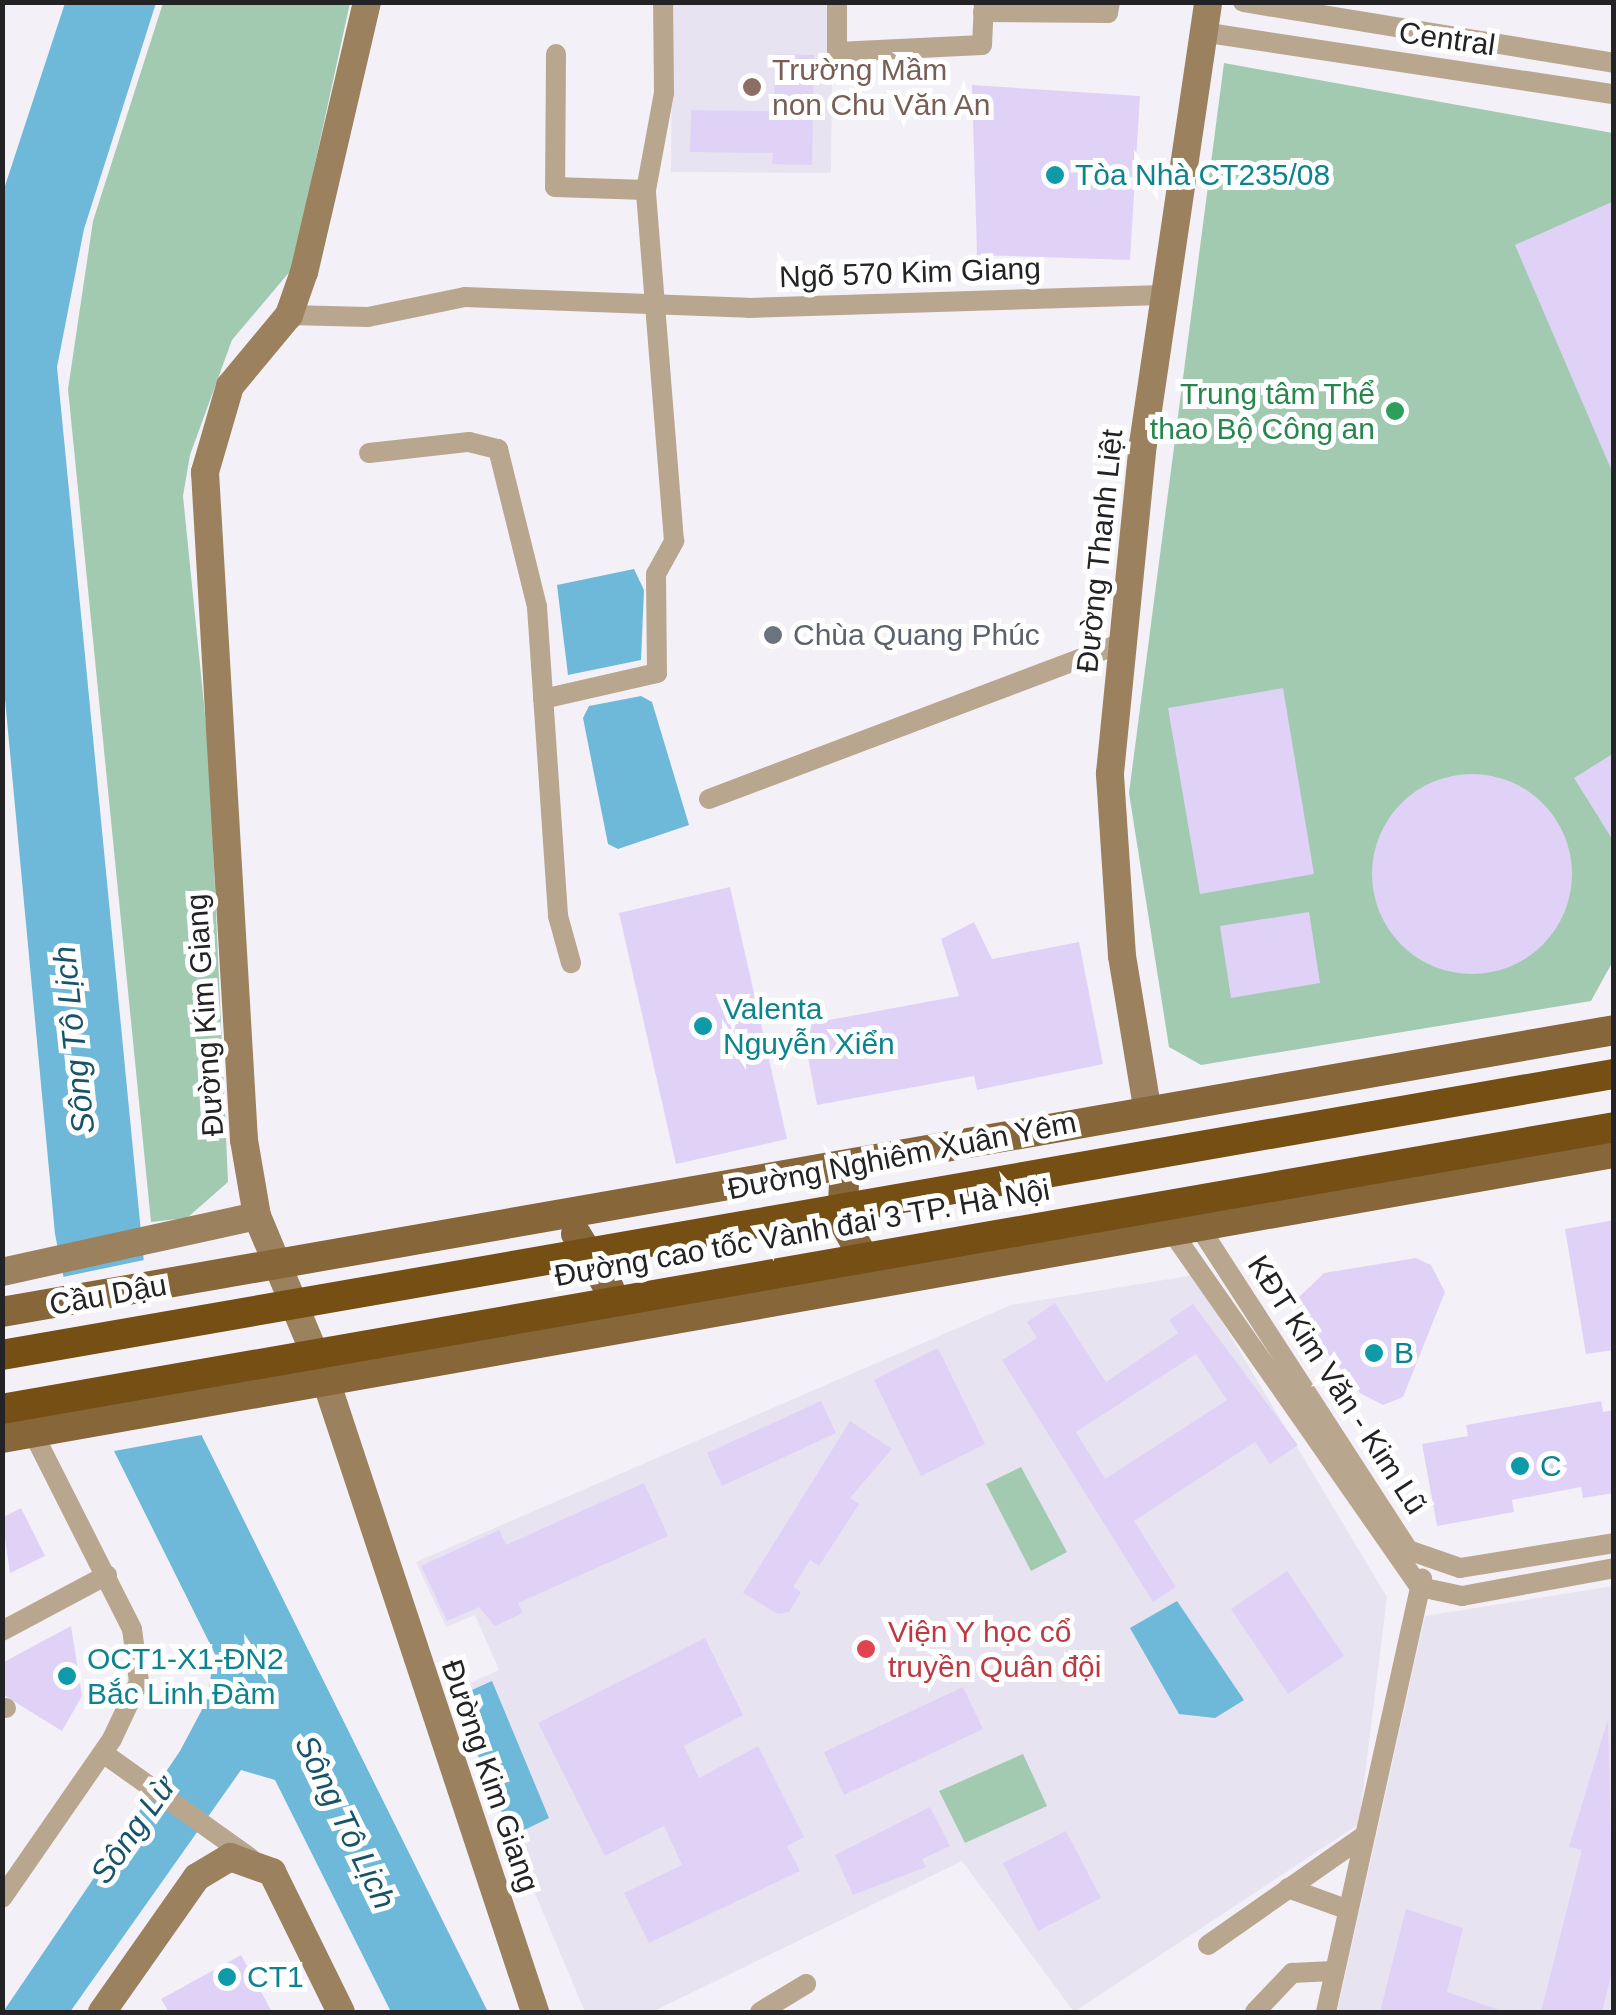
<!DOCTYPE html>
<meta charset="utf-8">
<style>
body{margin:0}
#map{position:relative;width:1616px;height:2015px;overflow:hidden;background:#f3f1f7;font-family:Helvetica,sans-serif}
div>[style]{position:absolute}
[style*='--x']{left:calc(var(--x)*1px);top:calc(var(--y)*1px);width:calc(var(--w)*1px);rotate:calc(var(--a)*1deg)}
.built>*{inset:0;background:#e8e3f1}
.green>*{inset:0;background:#a2cab1}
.water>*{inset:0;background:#6eb9d9}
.pier>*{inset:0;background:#f3f1f7}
.building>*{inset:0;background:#e0d2f7}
.round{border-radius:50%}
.street>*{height:20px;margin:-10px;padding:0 10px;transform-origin:10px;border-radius:10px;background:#b9a68f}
.secondary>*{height:28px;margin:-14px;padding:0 14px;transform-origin:14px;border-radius:14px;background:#9c815e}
.primary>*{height:30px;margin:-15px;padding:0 15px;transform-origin:15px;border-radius:15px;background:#87663a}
.highway-bridge>*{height:30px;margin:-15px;padding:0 15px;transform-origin:15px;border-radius:15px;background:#754f14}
.dots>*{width:28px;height:28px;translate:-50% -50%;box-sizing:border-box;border:5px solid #fff;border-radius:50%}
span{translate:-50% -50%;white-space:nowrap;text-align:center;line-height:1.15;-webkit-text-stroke:10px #fff;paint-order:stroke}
.street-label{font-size:30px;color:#232225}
.education-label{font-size:30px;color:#785e54}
.left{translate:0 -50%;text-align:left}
.culture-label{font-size:30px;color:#0d838f}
.leisure-label{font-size:30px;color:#27864d}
.right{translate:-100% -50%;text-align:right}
.worship-label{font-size:30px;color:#5b616d}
.health-label{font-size:30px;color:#be3a42}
.water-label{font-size:32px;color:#17546a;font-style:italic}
.frame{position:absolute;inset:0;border:5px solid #232225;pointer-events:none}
</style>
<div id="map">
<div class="built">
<div style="clip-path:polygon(672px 3px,833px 3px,831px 173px,671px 172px)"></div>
<div style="clip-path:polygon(1194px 1275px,1387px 1597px,1359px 1824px,1074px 2012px,962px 1861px,652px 2012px,585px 2012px,450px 1692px,499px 1670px,475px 1615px,446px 1627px,416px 1562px,1011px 1305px)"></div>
<div style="clip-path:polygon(1613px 1586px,1613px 2012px,1337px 2012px,1425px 1616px)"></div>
</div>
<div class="green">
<div style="clip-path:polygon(163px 3px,350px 3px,292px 269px,232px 340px,190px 455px,183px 496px,209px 754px,228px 1182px,187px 1218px,151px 1222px,68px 389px,93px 221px)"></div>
<div style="clip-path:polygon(1224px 63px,1613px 133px,1613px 961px,1591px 1001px,1201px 1065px,1169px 1047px,1129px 793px)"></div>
<div style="clip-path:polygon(1021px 1467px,1067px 1552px,1031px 1571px,986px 1484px)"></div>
<div style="clip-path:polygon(1023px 1754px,1047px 1806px,965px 1843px,939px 1791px)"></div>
</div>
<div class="water">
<div style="clip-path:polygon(65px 3px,156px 3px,84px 229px,57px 367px,144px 1263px,202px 1436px,488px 2012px,391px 2012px,275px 1780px,241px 1770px,70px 2012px,3px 2012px,180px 1751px,206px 1702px,215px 1654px,114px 1451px,80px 1360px,55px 1234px,2px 667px,3px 192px)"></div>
<div style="clip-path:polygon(634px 569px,644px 590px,641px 660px,568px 675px,557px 585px)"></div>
<div style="clip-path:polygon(641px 696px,652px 702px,689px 825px,618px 849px,608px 844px,583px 718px,589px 706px)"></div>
<div style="clip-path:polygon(1177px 1601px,1244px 1700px,1215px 1718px,1179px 1714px,1130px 1628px)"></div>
<div style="clip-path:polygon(492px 1681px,549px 1818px,512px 1836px,454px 1698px)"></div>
</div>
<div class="pier">
<div style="clip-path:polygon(149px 1259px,207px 1434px,109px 1452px,75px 1361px,58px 1278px)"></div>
</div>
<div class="building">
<div style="clip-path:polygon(775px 54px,814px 55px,812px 165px,772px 164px,773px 153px,690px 152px,691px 110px,774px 111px)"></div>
<div style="clip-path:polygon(972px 85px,1140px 96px,1130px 260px,977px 255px)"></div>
<div style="clip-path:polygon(1614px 201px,1614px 476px,1515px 245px)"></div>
<div style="clip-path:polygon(1283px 688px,1314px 874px,1200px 894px,1168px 708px)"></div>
<div style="clip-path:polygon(1614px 753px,1614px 842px,1574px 778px)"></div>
<div class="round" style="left:1372px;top:774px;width:200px;height:200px"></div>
<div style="clip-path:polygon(730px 887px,787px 1139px,676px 1164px,619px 913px)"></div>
<div style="clip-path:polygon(1309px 912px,1320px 983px,1231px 998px,1220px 926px)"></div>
<div style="clip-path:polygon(974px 922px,992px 959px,1079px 942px,1103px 1064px,977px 1090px,974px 1076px,817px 1105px,802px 1025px,959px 996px,941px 939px)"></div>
<div style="clip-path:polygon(1614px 1220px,1614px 1350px,1586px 1354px,1565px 1229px)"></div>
<div style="clip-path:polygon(1416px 1258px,1431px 1265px,1445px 1292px,1403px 1397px,1383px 1405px,1360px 1393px,1295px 1313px,1297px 1299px,1324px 1273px)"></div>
<div style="clip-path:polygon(evenodd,1055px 1303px,1106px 1382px,1178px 1333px,1169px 1320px,1193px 1304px,1298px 1445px,1270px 1464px,1255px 1442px,1134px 1521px,1176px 1587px,1153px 1602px,1002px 1360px,1037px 1338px,1027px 1322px,1055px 1303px,1196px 1354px,1227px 1400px,1105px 1479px,1076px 1432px,1196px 1354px)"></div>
<div style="clip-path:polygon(938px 1348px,985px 1444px,921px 1476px,874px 1380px)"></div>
<div style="clip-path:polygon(821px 1401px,836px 1433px,722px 1486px,707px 1453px)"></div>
<div style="clip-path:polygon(1601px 1401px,1603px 1412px,1614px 1410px,1614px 1493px,1583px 1498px,1581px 1487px,1512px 1500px,1514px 1512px,1437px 1526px,1422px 1444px,1468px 1436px,1466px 1425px)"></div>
<div style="clip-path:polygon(850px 1421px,892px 1449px,850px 1498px,859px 1504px,819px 1566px,810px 1560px,793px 1587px,801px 1592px,789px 1612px,778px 1614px,743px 1593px)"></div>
<div style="clip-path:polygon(644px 1483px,668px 1536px,518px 1603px,523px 1613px,495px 1626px,479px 1607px,447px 1621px,421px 1566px,499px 1530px,506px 1545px)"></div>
<div style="clip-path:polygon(21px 1508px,45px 1556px,10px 1573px,2px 1518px)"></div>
<div style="clip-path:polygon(1287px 1571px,1344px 1656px,1288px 1694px,1231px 1609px)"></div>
<div style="clip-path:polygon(71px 1626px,82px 1696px,62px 1731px,2px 1694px,2px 1663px)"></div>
<div style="clip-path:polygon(705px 1638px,743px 1715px,684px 1746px,699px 1778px,758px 1746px,804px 1837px,787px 1846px,800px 1871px,649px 1943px,624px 1893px,682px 1865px,664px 1826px,605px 1856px,538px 1723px)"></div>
<div style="clip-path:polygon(963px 1687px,983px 1729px,844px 1795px,824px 1752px)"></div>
<div style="clip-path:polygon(1608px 1719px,1614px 1964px,1602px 2012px,1541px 2012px,1582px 1850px,1569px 1847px)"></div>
<div style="clip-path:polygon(930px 1807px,950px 1846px,922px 1859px,926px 1867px,853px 1895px,835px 1855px)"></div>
<div style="clip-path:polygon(1066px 1831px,1101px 1898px,1038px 1931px,1003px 1863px)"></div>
<div style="clip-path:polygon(1406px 1909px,1463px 1928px,1447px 1992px,1505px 2012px,1380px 2012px)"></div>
<div style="clip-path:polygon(241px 1955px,272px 2012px,169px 2012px,161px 1999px)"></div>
</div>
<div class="street">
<div style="--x:837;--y:2;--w:50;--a:90"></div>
<div style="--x:837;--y:52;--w:145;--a:-2.8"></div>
<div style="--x:982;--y:45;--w:43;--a:-87.3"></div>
<div style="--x:1243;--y:2;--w:376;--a:9.3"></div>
<div style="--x:983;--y:12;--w:125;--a:0.5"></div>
<div style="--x:1108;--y:13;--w:11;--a:-80"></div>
<div style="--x:1202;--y:32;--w:417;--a:8.6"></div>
<div style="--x:556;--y:54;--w:133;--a:90.4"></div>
<div style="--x:555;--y:187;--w:91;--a:1.9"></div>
<div style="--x:289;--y:315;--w:79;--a:1.5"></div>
<div style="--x:368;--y:317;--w:99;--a:-11.7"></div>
<div style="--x:465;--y:297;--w:283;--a:2.2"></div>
<div style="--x:748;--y:308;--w:414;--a:-1.8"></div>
<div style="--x:369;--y:453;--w:101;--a:-6.3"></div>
<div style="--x:469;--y:442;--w:30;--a:14"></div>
<div style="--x:498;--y:449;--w:163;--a:76.1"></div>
<div style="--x:537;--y:607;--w:310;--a:86.1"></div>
<div style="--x:558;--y:916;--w:49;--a:74.5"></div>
<div style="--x:543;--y:699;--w:117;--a:-12.8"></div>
<div style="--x:657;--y:673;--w:99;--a:-90.6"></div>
<div style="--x:656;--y:574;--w:38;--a:-61"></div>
<div style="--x:674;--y:541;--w:352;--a:-94.6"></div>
<div style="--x:646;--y:190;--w:99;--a:-79.5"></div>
<div style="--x:664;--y:93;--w:91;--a:-90.6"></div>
<div style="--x:709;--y:799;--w:441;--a:-20.7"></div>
<div style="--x:1198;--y:1225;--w:387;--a:57.1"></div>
<div style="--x:1408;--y:1550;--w:55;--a:19.1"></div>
<div style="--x:1460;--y:1568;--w:156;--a:-9.2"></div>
<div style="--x:1170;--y:1229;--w:437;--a:55.1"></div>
<div style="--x:1420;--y:1587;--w:43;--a:12.1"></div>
<div style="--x:1462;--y:1596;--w:155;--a:-10.4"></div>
<div style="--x:2;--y:1631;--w:119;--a:-28.1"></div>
<div style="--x:2;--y:1708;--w:4;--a:0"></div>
<div style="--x:103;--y:1753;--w:181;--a:35.5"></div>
<div style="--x:1288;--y:1888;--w:62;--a:19.9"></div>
<div style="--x:2;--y:1898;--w:193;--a:-55.3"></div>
<div style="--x:112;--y:1739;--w:63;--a:-64.7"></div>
<div style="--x:139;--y:1682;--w:53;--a:-97.5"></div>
<div style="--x:132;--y:1629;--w:217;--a:-116.8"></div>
<div style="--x:1208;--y:1945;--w:192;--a:-35"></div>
<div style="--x:760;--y:2012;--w:54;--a:-31.3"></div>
<div style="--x:1255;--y:2012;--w:54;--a:-46.5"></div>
<div style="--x:1292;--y:1973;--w:41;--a:-2.8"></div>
<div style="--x:1326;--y:2012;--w:444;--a:-77.5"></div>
</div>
<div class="secondary">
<div style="--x:367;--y:2;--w:277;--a:103.1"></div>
<div style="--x:304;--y:272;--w:46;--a:109.2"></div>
<div style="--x:289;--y:315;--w:92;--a:129.7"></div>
<div style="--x:230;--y:386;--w:90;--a:106.2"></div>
<div style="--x:205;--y:472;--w:669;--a:86.66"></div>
<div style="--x:244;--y:1140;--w:77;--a:80.3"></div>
<div style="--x:257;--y:1216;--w:179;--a:67.3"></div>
<div style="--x:326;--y:1381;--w:665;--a:71.67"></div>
<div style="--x:1147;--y:1107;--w:153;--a:-99.4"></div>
<div style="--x:1122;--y:956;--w:183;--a:-93.8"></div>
<div style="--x:1110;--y:773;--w:331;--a:-84.3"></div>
<div style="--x:1143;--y:444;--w:447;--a:-81.6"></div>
<div style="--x:2;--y:1272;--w:261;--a:-12.4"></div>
<div style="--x:102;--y:2012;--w:165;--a:-54.9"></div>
<div style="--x:197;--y:1877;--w:39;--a:-31"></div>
<div style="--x:230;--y:1857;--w:45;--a:19.7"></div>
<div style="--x:272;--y:1872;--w:156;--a:63.8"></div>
</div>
<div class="primary">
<div style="--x:844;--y:1184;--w:35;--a:93"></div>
<div style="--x:842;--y:1219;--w:68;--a:60.8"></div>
<div style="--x:576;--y:1234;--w:63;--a:58.6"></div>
<div style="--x:609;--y:1288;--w:40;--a:104.4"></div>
<div style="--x:2;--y:1312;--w:1636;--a:-9.92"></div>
<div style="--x:2;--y:1438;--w:1637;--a:-10.03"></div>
</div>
<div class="highway-bridge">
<div style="--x:2;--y:1355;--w:1636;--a:-9.89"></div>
<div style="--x:2;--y:1409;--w:1636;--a:-9.92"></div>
</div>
<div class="dots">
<div style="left:752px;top:87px;background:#8d6e63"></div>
<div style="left:1055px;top:175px;background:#0f9aa8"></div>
<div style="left:1395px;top:411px;background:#2e9e5b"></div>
<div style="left:773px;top:635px;background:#6b7280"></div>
<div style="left:703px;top:1026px;background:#0f9aa8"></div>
<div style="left:1374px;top:1353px;background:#0f9aa8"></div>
<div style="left:1520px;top:1466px;background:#0f9aa8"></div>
<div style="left:866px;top:1649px;background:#e0444e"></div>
<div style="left:67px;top:1676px;background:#0f9aa8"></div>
<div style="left:227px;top:1977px;background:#0f9aa8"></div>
</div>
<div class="street-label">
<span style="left:1447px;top:39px;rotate:8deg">Central</span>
<span style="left:910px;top:273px;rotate:-2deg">Ngõ 570 Kim Giang</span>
<span style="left:1100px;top:551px;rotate:-84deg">Đường Thanh Liệt</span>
<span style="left:205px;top:1015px;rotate:-94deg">Đường Kim Giang</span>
<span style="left:902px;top:1156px;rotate:-11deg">Đường Nghiêm Xuân Yêm</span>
<span style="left:802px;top:1233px;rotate:-10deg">Đường cao tốc Vành đai 3 TP. Hà Nội</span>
<span style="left:108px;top:1295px;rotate:-10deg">Cầu Dậu</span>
<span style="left:1337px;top:1385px;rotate:57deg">KĐT Kim Văn - Kim Lũ</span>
<span style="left:490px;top:1776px;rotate:71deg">Đường Kim Giang</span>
</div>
<div class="education-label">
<span class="left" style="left:772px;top:87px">Trường Mầm<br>non Chu Văn An</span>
</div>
<div class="culture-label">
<span class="left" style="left:1075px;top:175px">Tòa Nhà CT235/08</span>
<span class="left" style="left:723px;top:1026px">Valenta<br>Nguyễn Xiển</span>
<span class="left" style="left:1394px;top:1353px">B</span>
<span class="left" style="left:1540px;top:1466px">C</span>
<span class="left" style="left:87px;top:1676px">OCT1-X1-ĐN2<br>Bắc Linh Đàm</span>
<span class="left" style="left:247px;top:1977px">CT1</span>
</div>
<div class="leisure-label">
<span class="right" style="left:1375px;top:411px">Trung tâm Thể<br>thao Bộ Công an</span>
</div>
<div class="worship-label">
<span class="left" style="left:793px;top:635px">Chùa Quang Phúc</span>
</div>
<div class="health-label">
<span class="left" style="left:888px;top:1649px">Viện Y học cổ<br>truyền Quân đội</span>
</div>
<div class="water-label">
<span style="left:74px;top:1040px;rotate:-96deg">Sông Tô Lịch</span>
<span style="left:345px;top:1822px;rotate:64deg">Sông Tô Lịch</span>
<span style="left:133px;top:1830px;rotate:-55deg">Sông Lừ</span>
</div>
<div class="frame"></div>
</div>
